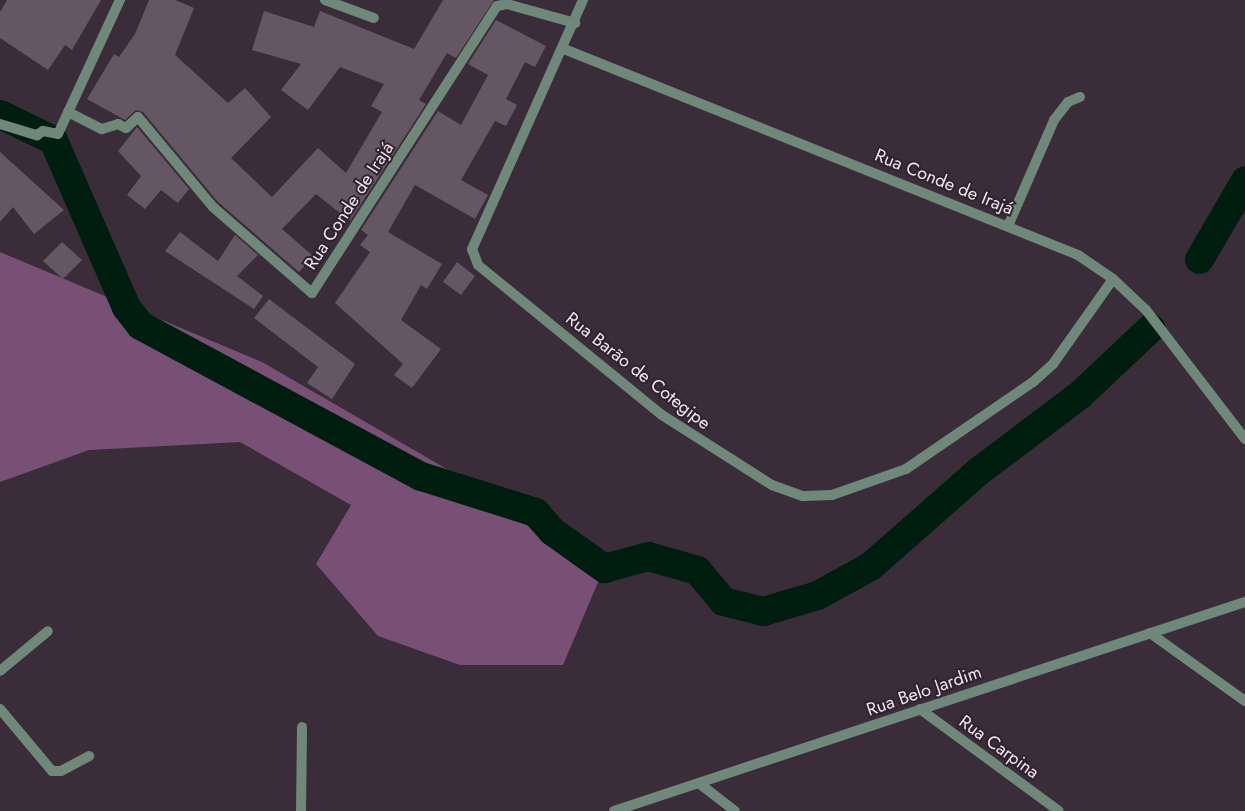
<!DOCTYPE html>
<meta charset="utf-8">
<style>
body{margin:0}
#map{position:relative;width:1245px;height:811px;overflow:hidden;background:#3a2d39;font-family:Jost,sans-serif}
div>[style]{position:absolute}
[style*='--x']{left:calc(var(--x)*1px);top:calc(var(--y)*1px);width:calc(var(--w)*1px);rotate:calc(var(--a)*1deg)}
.forest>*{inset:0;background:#785076}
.canal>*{height:29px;margin:-14.5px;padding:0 14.5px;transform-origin:14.5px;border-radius:14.5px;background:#001e10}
.building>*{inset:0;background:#655664}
.minor>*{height:10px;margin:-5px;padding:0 5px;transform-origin:5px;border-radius:5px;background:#6f887a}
.tertiary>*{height:10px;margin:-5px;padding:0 5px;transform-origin:5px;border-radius:5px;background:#6f887a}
span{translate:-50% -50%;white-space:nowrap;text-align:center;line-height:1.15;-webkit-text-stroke:4px #30232f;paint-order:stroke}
.street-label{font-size:18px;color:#efe6ee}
</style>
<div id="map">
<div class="forest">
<div style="clip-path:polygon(0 252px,262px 362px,502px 501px,604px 568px,563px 665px,460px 665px,378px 636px,316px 564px,351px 505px,240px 442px,89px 450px,0 482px)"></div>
</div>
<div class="canal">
<div style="--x:0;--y:114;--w:59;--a:26.1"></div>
<div style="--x:53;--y:140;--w:182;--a:66.4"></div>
<div style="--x:126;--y:307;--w:23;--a:52"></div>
<div style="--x:140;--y:325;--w:319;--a:28.3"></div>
<div style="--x:421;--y:476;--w:120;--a:17.5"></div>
<div style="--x:535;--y:512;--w:25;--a:48"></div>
<div style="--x:552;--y:531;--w:64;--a:35.4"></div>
<div style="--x:604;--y:568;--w:46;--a:-15.3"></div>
<div style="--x:648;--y:556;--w:51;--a:15.9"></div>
<div style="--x:697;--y:570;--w:40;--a:50"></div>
<div style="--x:723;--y:601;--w:41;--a:14"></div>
<div style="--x:763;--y:611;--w:56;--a:-16.5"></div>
<div style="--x:817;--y:595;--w:60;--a:-28.7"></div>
<div style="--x:870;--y:566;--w:144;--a:-41.3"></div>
<div style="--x:978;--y:471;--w:126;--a:-37"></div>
<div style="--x:1079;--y:395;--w:98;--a:-43.3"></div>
<div style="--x:1199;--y:259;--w:91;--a:-59.8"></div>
</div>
<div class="building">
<div style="clip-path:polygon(7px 0,101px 0,72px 50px,65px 45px,48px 70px,0 38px,0 12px)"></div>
<div style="clip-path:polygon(149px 0,175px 0,194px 8px,175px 55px,228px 103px,245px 88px,271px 117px,231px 158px,272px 197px,318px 148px,346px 173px,382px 112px,371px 106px,384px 84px,340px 67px,308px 110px,281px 90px,301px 64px,252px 50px,264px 11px,314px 27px,320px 11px,414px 49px,443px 0,494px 0,456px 58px,447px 53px,419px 100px,426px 104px,350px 221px,316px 194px,282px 229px,313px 256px,299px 272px,218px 202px,143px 112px,136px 110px,125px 120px,87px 99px,114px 54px,119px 57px,135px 34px)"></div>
<div style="clip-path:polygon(496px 20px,546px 46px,535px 67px,525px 62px,506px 99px,517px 105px,506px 126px,495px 121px,461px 180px,488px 195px,475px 219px,415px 185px,388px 232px,442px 264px,427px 289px,421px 285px,401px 320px,441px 349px,412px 388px,394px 375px,403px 364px,335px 303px,370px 252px,360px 245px,368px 235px,361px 230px,438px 111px,461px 125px,488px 75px,468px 64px)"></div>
<div style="clip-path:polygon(137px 127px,189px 189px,178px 203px,161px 190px,145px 209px,127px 195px,141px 176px,118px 151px)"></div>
<div style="clip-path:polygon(0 152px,64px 210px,34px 234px,13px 207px,0 222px)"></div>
<div style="clip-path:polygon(180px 232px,218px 261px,235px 235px,258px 255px,237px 276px,263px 296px,254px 309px,165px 251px)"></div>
<div style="clip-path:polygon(62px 242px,82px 260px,63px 279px,43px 261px)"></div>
<div style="clip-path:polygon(457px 262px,475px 276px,461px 295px,443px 282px)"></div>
<div style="clip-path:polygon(269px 299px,355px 364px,332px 399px,307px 383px,318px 367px,254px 318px)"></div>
</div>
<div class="minor">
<div style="--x:325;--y:0;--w:52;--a:20.2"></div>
<div style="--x:583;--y:0;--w:273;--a:114"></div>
<div style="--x:472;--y:249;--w:17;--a:69"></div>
<div style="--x:478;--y:265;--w:237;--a:39.2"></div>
<div style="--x:662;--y:415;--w:130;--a:32.5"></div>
<div style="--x:772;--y:485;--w:33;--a:20"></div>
<div style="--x:803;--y:496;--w:29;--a:-2"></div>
<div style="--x:832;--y:495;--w:78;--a:-19.4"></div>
<div style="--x:906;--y:469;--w:154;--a:-34.4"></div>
<div style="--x:1033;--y:382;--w:27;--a:-42"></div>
<div style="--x:1053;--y:364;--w:104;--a:-54.8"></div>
<div style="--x:564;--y:49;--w:554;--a:21.84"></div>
<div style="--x:1078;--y:255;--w:42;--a:34.4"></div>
<div style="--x:1113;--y:279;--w:45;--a:43.2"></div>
<div style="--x:1146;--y:310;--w:163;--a:52.5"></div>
<div style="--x:68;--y:112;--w:38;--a:27"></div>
<div style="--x:102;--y:129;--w:17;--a:-17"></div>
<div style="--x:118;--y:124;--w:9;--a:27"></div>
<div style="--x:126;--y:128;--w:16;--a:-43"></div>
<div style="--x:138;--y:117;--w:117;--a:50.2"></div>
<div style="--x:213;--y:207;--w:131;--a:41"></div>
<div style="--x:312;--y:293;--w:341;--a:-57.2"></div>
<div style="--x:497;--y:6;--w:10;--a:-11"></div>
<div style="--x:507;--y:4;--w:71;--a:15.6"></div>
<div style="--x:0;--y:124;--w:39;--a:17"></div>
<div style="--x:37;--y:135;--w:7;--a:-34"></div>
<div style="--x:43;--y:131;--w:15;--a:11"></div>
<div style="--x:58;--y:134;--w:148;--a:-65.2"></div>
<div style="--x:1008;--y:226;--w:116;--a:-66.5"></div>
<div style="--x:1054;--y:120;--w:23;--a:-52"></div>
<div style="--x:1068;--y:102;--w:13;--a:-23"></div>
<div style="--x:1150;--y:633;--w:117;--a:35.6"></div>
<div style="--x:0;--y:671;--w:62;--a:-39.8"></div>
<div style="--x:0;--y:709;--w:81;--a:50"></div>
<div style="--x:52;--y:771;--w:9;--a:0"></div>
<div style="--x:61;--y:771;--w:32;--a:-28"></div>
<div style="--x:920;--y:709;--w:172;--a:36.3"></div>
<div style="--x:700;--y:784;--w:44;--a:37.6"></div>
<div style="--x:301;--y:811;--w:84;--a:-89.3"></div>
</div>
<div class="tertiary">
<div style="--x:614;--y:811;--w:665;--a:-18.33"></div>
</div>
<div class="street-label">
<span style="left:944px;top:182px;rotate:22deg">Rua Conde de Irajá</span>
<span style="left:349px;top:206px;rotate:-57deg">Rua Conde de Irajá</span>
<span style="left:638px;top:371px;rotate:38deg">Rua Barão de Cotegipe</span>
<span style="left:924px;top:691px;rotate:-19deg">Rua Belo Jardim</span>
<span style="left:999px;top:747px;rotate:36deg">Rua Carpina</span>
</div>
</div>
